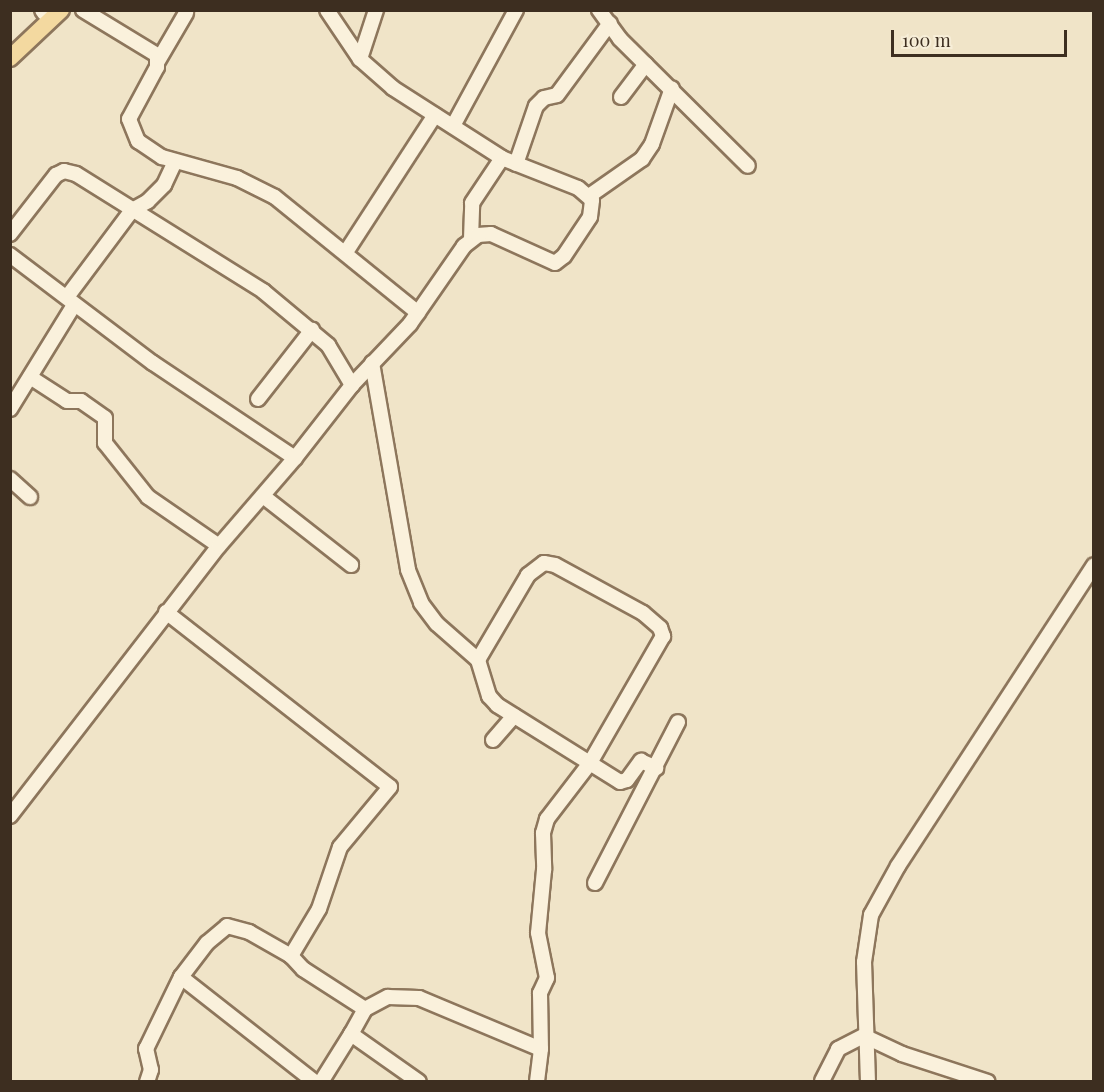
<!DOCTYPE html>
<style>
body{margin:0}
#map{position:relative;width:1104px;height:1092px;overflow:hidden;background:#f0e4c8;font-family:"Playfair Display",serif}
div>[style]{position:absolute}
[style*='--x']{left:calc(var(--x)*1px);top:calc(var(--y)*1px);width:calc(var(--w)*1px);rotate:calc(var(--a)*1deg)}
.roads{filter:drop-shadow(2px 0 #8d765c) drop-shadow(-2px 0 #8d765c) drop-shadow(0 2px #8d765c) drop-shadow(0 -2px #8d765c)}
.minor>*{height:14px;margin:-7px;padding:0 7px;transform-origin:7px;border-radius:7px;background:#faf1dc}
.major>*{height:16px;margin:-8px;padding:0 8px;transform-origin:8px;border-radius:8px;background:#f3d9a0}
span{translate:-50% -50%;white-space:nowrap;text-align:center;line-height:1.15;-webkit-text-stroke:6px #f7eed8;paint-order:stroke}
.frame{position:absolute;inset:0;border:12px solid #3d2e20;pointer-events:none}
.scale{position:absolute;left:891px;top:30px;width:176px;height:27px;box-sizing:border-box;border:3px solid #3d2e20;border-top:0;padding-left:8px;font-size:18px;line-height:21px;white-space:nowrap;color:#3d2e20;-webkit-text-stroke:4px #f7eed8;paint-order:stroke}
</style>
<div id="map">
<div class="roads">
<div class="minor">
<div style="--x:42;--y:10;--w:4;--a:56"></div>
<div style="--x:83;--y:10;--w:87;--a:31.3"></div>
<div style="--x:157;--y:55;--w:12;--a:90"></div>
<div style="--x:157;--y:67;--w:59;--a:118.3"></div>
<div style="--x:129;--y:119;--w:24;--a:68"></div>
<div style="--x:138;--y:141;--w:29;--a:34"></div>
<div style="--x:162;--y:157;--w:78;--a:15.6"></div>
<div style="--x:237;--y:178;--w:42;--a:26.6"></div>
<div style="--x:275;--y:197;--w:184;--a:39"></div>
<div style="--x:599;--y:10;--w:36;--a:54"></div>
<div style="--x:620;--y:39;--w:180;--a:44.8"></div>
<div style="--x:360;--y:59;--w:52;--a:-71.9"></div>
<div style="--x:158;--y:61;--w:56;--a:-59.7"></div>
<div style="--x:621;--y:97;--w:41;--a:-52.9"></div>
<div style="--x:453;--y:126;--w:132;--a:-61.5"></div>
<div style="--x:516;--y:164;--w:61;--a:-71"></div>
<div style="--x:536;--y:106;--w:11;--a:-45"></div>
<div style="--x:544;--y:98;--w:13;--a:-13"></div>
<div style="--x:557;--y:95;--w:89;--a:-53.6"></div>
<div style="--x:589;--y:196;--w:65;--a:-34.9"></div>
<div style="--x:642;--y:159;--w:18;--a:-56"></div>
<div style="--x:652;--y:144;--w:59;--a:-70.3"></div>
<div style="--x:10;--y:234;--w:75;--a:-52.1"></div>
<div style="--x:56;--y:175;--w:9;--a:-27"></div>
<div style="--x:64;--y:171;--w:12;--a:14"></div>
<div style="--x:76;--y:174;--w:221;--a:32"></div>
<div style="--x:263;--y:291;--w:85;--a:39.7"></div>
<div style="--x:328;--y:345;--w:47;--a:59"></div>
<div style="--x:471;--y:239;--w:36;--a:-88"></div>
<div style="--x:472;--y:203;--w:54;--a:-56.3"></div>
<div style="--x:346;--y:252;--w:163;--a:-57"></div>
<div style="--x:10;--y:255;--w:179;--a:37.1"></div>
<div style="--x:153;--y:363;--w:171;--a:33.8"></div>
<div style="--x:67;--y:297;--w:109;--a:-53.2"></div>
<div style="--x:132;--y:210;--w:18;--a:-29"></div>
<div style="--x:148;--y:201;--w:23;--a:-45"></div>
<div style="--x:164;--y:185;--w:26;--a:-65"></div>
<div style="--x:372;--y:363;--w:210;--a:80.1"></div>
<div style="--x:408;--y:570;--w:35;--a:68"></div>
<div style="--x:421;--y:603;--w:26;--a:53"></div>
<div style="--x:437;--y:624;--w:55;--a:41.3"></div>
<div style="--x:478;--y:660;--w:38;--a:73"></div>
<div style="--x:489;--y:696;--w:12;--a:48"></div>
<div style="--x:497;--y:705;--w:145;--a:32"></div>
<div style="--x:620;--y:782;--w:7;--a:-16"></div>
<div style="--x:627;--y:780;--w:24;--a:-54"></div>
<div style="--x:641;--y:761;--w:17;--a:25"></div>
<div style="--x:30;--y:377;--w:44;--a:33"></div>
<div style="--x:67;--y:401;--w:14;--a:0"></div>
<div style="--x:81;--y:401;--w:29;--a:35"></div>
<div style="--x:105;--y:418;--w:25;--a:90"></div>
<div style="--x:105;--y:443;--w:69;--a:51.5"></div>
<div style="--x:148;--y:497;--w:86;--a:34.6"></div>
<div style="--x:258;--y:399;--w:88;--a:-52"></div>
<div style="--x:10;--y:409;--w:122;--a:-58.4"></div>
<div style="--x:10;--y:479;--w:27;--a:42"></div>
<div style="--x:263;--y:496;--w:112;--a:38.1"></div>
<div style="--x:166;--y:612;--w:284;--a:38"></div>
<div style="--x:390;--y:787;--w:78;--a:129.8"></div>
<div style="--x:340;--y:847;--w:65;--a:108.7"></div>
<div style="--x:319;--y:909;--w:55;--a:120.8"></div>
<div style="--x:478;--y:660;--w:99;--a:-59.5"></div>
<div style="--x:528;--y:575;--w:20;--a:-37"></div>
<div style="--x:544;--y:563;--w:11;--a:10"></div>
<div style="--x:555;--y:565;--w:100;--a:28.6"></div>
<div style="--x:643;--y:613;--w:23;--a:41"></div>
<div style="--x:660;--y:628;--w:9;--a:69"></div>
<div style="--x:663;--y:636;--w:146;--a:119.9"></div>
<div style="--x:590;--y:763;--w:71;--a:127.5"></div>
<div style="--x:547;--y:819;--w:15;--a:106"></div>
<div style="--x:543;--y:833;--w:37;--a:88"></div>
<div style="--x:544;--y:870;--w:63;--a:95.4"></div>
<div style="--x:538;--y:933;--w:46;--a:78.7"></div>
<div style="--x:547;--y:978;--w:17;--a:115"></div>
<div style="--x:540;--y:993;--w:56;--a:89"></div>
<div style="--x:541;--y:1049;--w:33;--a:97"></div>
<div style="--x:493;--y:740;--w:32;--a:-49"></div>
<div style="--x:10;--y:816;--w:341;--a:-52.3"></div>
<div style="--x:219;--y:546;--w:116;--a:-49.2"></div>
<div style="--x:295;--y:458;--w:93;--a:-52"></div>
<div style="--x:352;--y:385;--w:84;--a:-46.4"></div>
<div style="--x:410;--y:324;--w:95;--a:-55.3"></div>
<div style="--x:464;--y:246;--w:18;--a:-38"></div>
<div style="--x:478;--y:235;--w:13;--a:-4"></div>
<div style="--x:491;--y:234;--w:70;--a:24.4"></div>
<div style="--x:555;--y:263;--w:11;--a:-38"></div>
<div style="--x:564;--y:256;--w:47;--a:-56.3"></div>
<div style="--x:590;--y:217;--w:17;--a:-83"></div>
<div style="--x:592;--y:200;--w:18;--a:-139"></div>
<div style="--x:578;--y:188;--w:82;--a:-158.5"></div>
<div style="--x:502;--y:158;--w:130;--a:-147.3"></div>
<div style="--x:393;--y:88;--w:44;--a:-138.7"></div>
<div style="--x:360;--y:59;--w:59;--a:-124"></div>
<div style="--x:595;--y:883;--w:181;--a:-62.7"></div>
<div style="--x:181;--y:977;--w:170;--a:38.1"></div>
<div style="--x:365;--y:1009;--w:26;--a:-28"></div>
<div style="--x:388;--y:997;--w:31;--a:2"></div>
<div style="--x:419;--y:998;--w:132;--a:22.7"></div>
<div style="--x:822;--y:1081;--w:36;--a:-63"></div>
<div style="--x:838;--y:1049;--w:29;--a:-27"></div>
<div style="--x:864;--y:1036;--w:42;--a:25.3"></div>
<div style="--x:902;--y:1054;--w:90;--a:18"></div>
<div style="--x:147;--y:1082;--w:13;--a:-72"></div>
<div style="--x:151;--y:1070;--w:22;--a:-103"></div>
<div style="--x:146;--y:1049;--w:80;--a:-64.1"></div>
<div style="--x:181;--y:977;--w:43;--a:-52.6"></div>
<div style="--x:207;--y:943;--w:26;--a:-40"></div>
<div style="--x:227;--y:926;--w:23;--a:15"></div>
<div style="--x:249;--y:932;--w:48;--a:29.7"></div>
<div style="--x:291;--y:956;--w:18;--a:47"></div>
<div style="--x:303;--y:969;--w:74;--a:32.8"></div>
<div style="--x:365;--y:1009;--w:29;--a:119"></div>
<div style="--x:321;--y:1082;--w:57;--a:-58"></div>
<div style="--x:351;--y:1034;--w:83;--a:35.2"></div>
<div style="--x:868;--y:1082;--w:120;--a:-91.9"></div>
<div style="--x:864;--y:962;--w:48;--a:-81.5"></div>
<div style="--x:871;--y:915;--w:56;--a:-61.1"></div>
<div style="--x:898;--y:866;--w:359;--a:-56.9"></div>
</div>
<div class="major">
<div style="--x:10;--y:58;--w:70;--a:-43.3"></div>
</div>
</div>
<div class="frame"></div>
<div class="scale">100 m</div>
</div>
